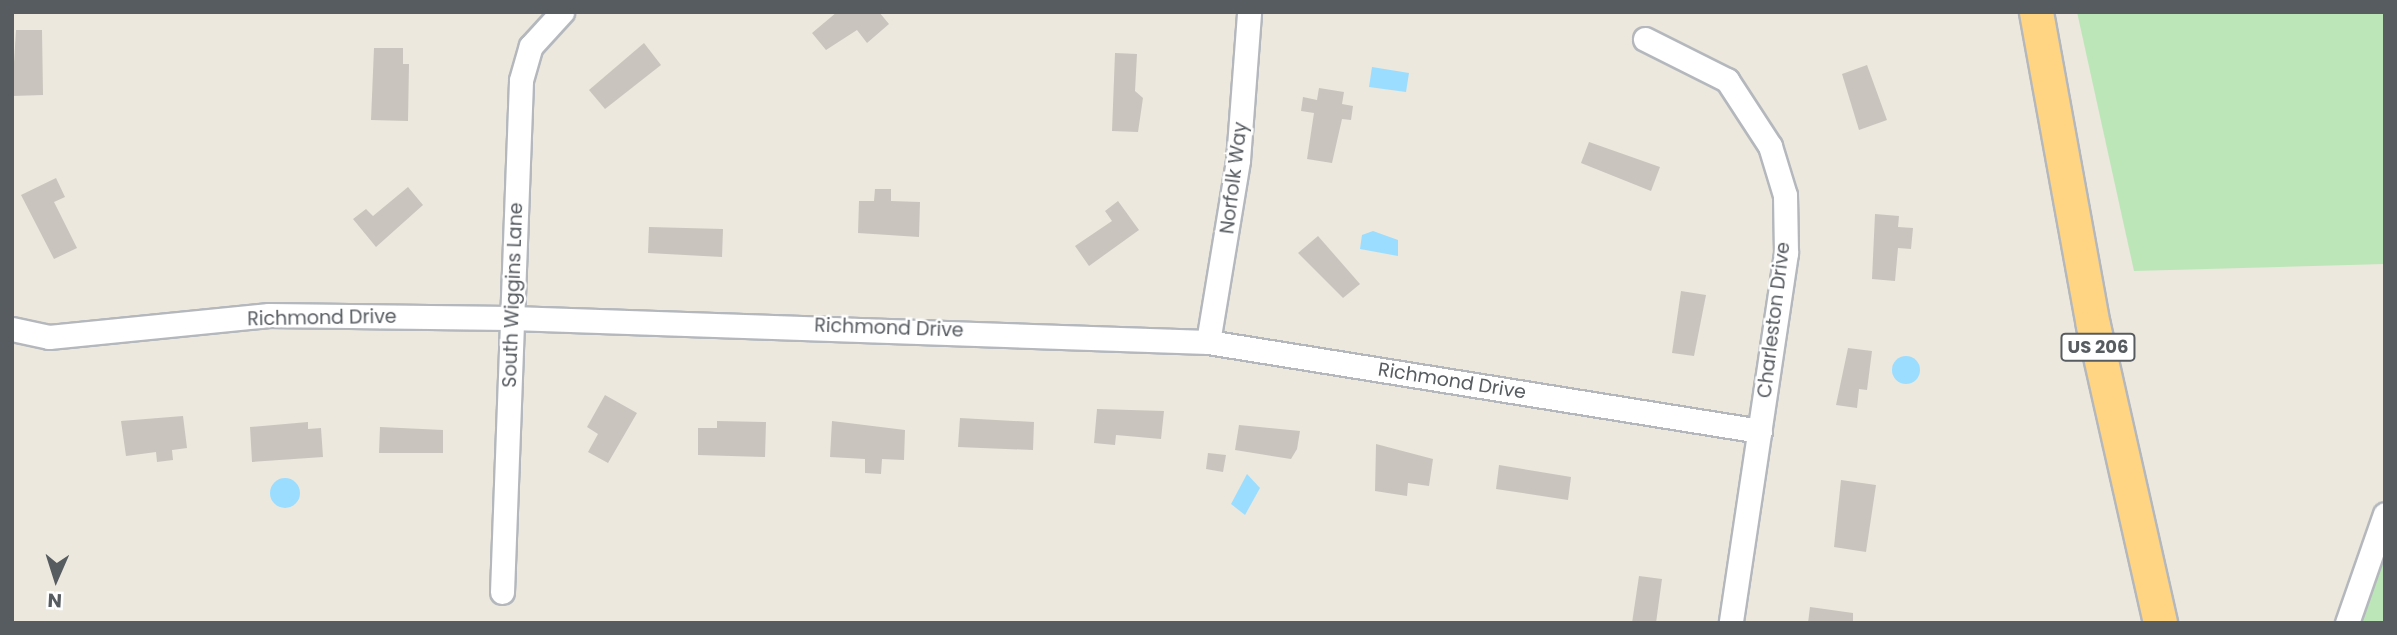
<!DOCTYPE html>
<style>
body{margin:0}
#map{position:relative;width:2397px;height:635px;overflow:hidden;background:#ece8de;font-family:Poppins,sans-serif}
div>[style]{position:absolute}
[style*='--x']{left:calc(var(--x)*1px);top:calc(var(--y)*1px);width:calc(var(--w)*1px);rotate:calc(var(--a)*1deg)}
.green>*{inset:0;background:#bce6b8}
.water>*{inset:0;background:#9bddff}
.round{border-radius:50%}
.building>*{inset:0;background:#c9c4bd}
.roads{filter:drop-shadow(2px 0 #b4b8bd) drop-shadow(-2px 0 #b4b8bd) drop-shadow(0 2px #b4b8bd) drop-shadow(0 -2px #b4b8bd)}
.minor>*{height:23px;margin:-11.5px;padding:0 11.5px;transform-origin:11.5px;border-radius:11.5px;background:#fff}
.highway>*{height:33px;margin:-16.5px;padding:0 16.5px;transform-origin:16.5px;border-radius:16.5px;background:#ffd482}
span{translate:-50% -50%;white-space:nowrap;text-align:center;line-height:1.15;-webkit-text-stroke:5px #fff;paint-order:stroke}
.shield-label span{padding:2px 5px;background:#fff;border:2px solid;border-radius:5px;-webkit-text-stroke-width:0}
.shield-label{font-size:18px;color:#575c61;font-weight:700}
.street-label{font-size:19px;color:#575c61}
.frame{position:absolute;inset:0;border:14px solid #575c61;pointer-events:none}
.north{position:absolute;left:21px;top:544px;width:70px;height:70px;-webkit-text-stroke:5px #fff;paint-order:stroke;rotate:183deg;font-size:19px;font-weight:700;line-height:28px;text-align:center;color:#575c61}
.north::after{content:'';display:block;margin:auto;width:24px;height:32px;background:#575c61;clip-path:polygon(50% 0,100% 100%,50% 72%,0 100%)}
</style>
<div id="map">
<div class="green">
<div style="clip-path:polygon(2077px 12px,2385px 12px,2385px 264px,2134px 271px)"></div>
<div style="clip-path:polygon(2385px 548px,2385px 623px,2358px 623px)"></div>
</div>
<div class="water">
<div style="clip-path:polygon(1372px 67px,1409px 73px,1406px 92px,1369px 87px)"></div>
<div style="clip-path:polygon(1373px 231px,1398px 240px,1398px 256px,1360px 249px,1362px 235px)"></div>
<div class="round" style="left:1892px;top:356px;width:28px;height:28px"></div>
<div style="clip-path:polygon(1247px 474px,1260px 488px,1245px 515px,1231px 504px)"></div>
<div class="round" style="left:270px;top:478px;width:30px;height:30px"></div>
</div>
<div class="building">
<div style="clip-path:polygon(837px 12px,879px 12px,889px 24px,867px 43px,857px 30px,826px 50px,812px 33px)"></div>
<div style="clip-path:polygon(16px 30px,42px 30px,43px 95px,12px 96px)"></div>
<div style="clip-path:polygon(644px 43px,661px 65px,605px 109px,589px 90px)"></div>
<div style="clip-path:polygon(374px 48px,403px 48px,403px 64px,409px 64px,408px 121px,371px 120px)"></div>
<div style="clip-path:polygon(1115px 53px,1137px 54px,1135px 91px,1143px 98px,1138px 132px,1112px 131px)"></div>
<div style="clip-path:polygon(1867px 65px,1887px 120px,1859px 130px,1842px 74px)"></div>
<div style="clip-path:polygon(1319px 88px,1344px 92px,1342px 104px,1353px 106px,1351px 120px,1342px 119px,1332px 163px,1307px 159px,1314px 113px,1301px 111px,1303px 97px,1317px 100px)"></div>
<div style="clip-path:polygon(1589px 142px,1660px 167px,1651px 191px,1581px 163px)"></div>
<div style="clip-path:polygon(56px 178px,65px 197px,54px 202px,77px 248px,54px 259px,21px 195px)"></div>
<div style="clip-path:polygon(408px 187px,423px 205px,376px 247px,353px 219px,366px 209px,373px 216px)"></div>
<div style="clip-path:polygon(875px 189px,891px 189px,891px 201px,920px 202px,919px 237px,858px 233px,859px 201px,874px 201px)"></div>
<div style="clip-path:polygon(1118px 201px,1139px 230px,1089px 266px,1075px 246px,1112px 221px,1105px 211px)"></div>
<div style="clip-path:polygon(1875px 214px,1899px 216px,1898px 227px,1913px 228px,1911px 249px,1898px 248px,1895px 281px,1872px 279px)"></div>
<div style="clip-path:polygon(649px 227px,723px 229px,722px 257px,648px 253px)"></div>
<div style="clip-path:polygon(1318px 236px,1360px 284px,1343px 298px,1298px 253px)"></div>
<div style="clip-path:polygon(1681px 291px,1706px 295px,1694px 356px,1672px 353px)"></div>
<div style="clip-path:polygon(1848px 348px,1872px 351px,1867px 390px,1859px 389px,1857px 408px,1836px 405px)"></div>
<div style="clip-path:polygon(605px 395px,637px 413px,608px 463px,588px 452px,598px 434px,587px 427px)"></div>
<div style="clip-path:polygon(1097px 409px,1164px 411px,1161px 439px,1116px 435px,1115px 445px,1094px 443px)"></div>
<div style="clip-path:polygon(183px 416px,187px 448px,172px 450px,173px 460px,157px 462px,156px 452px,126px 456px,121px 421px)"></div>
<div style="clip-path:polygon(960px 418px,1034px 422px,1033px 450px,958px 447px)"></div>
<div style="clip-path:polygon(717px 421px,766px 422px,765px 457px,698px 455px,698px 428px,717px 428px)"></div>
<div style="clip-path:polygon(832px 421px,905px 430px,904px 460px,882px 459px,881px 474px,865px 473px,865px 459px,830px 457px)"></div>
<div style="clip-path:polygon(308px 422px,308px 429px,321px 428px,323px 457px,252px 462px,250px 427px)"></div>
<div style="clip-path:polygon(1239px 425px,1300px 431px,1297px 449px,1291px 459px,1235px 450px)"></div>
<div style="clip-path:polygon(380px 427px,443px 430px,443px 453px,379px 453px)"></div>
<div style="clip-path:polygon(1376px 444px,1433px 459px,1429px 486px,1408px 483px,1407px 496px,1375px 491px)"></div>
<div style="clip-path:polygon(1208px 453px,1226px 455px,1223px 472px,1206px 469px)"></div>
<div style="clip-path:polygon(1499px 465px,1571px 477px,1568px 500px,1496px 489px)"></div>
<div style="clip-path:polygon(1841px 480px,1876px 485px,1866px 552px,1834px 547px)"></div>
<div style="clip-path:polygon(1639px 576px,1662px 579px,1656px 623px,1632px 623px)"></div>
<div style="clip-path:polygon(1810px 607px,1853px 613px,1853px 623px,1808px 623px)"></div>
</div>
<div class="roads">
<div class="minor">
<div style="--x:1645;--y:39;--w:92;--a:26.6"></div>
<div style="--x:1727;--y:80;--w:79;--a:56.9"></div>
<div style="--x:1770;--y:146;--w:51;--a:73"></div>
<div style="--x:1785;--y:195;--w:58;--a:89"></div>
<div style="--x:1786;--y:253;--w:374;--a:98.5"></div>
<div style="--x:12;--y:329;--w:38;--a:12"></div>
<div style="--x:49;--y:337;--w:221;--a:-5.7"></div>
<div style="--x:269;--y:315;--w:243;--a:0.7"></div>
<div style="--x:512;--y:318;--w:696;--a:1.97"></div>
<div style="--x:1208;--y:342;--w:559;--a:9.16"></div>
<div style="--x:1208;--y:342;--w:184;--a:-80.6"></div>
<div style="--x:1238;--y:160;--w:148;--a:-85.7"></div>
<div style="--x:502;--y:592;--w:512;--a:-87.87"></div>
<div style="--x:521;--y:80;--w:35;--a:-74"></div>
<div style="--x:531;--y:46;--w:46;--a:-47.6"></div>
<div style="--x:2347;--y:623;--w:115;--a:-70.8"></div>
</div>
<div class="highway">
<div style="--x:2036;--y:12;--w:318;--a:79.7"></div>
<div style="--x:2093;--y:325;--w:305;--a:77.3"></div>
</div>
</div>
<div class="shield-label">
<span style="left:2098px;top:347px">US 206</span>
</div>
<div class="street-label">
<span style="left:1234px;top:178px;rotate:-83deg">Norfolk Way</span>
<span style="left:513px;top:295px;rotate:-88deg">South Wiggins Lane</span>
<span style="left:322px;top:318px;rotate:-1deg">Richmond Drive</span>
<span style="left:1774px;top:320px;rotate:-83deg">Charleston Drive</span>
<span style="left:889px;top:328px;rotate:2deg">Richmond Drive</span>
<span style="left:1452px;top:381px;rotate:9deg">Richmond Drive</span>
</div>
<div class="frame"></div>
<div class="north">N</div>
</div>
